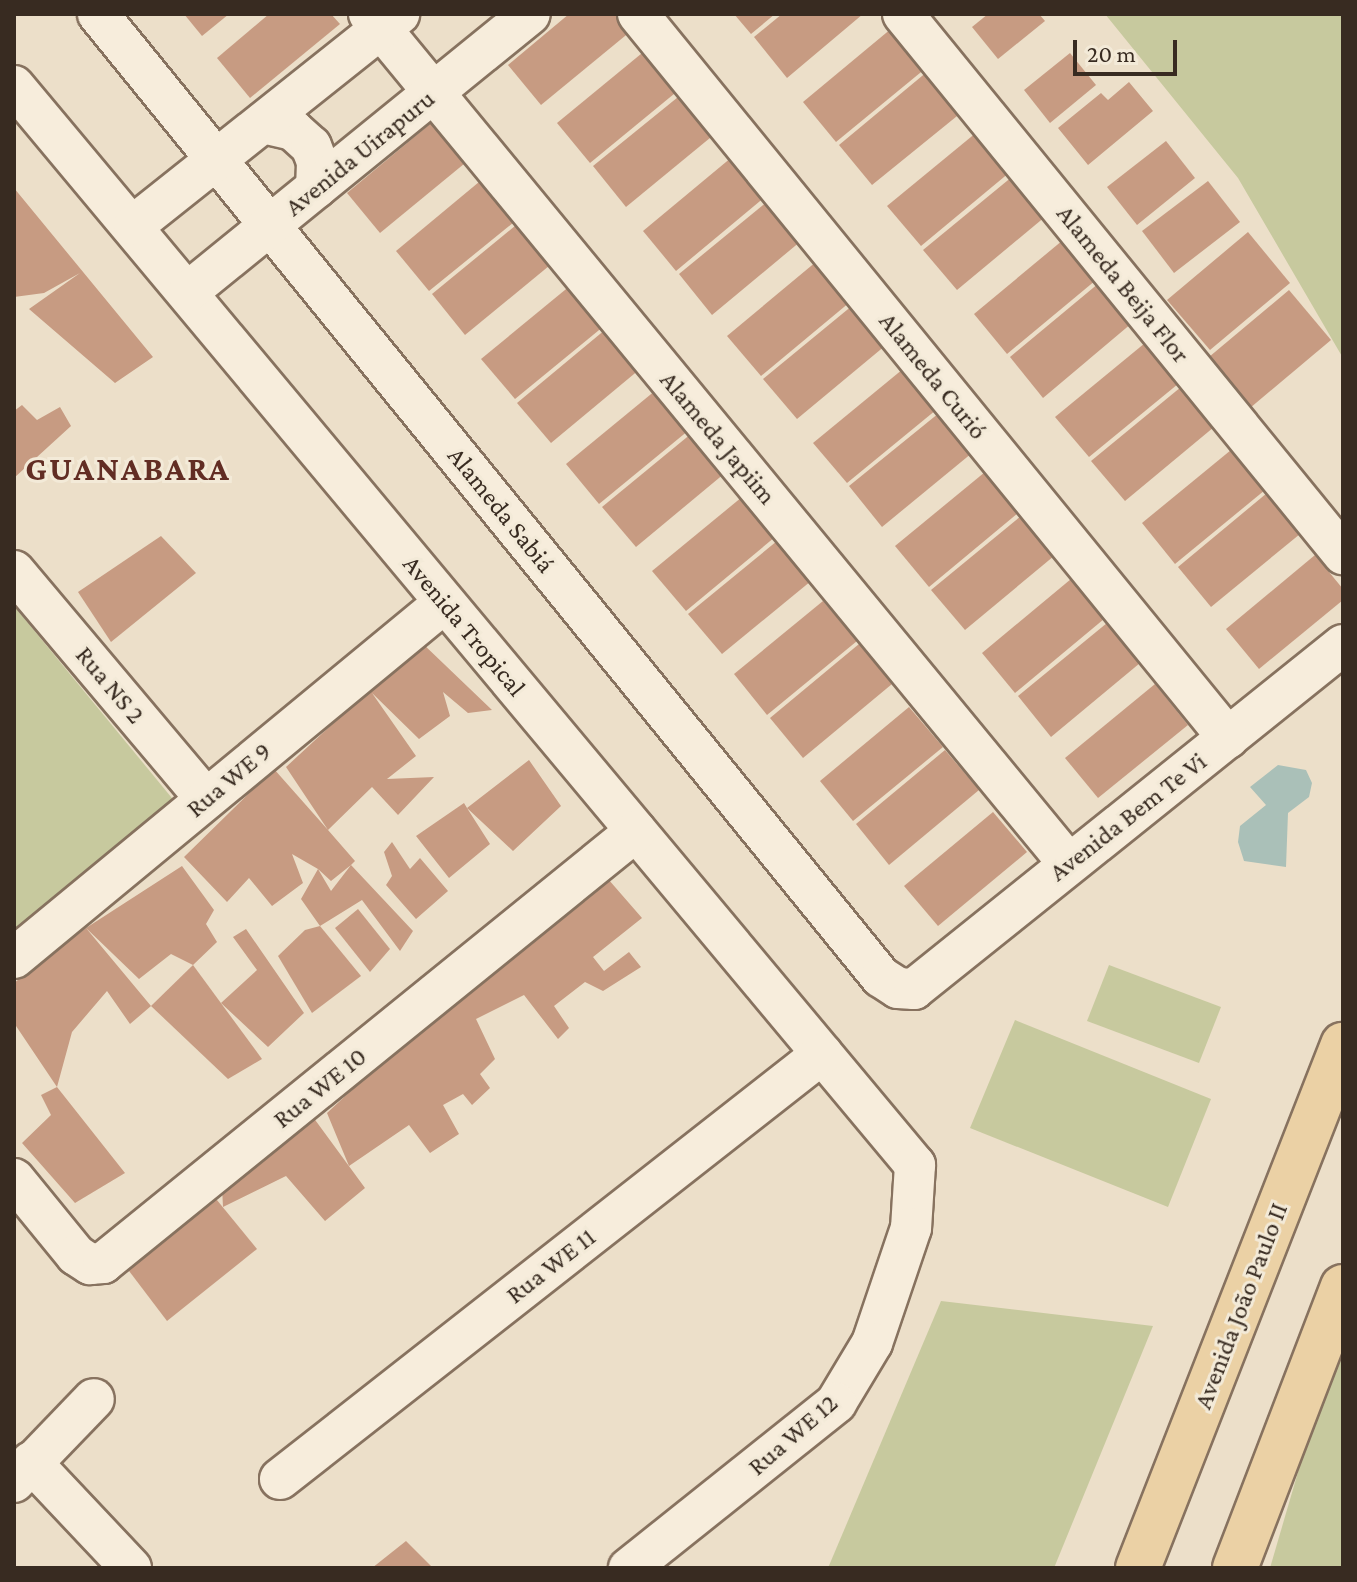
<!DOCTYPE html>
<meta charset="utf-8">
<style>
body{margin:0}
#map{position:relative;width:1357px;height:1582px;overflow:hidden;background:#ecdfc9;font-family:"Crimson Pro",serif}
div>[style]{position:absolute}
[style*='--x']{left:calc(var(--x)*1px);top:calc(var(--y)*1px);width:calc(var(--w)*1px);rotate:calc(var(--a)*1deg)}
.green>*{inset:0;background:#c7c99e}
.water>*{inset:0;background:#aac0b8}
.building>*{inset:0;background:#c79b82}
.roads{filter:drop-shadow(2px 0 #87725f) drop-shadow(-2px 0 #87725f) drop-shadow(0 2px #87725f) drop-shadow(0 -2px #87725f)}
.minor>*{height:40px;margin:-20px;padding:0 20px;transform-origin:20px;border-radius:20px;background:#f7eddc}
.major>*{height:44px;margin:-22px;padding:0 22px;transform-origin:22px;border-radius:22px;background:#ebd1a5}
span{translate:-50% -50%;white-space:nowrap;text-align:center;line-height:1.15;-webkit-text-stroke:6px #f3ead8;paint-order:stroke}
.street-label{font-size:26px;color:#382b21}
.district-label{font-size:34px;color:#622d24;font-weight:700;letter-spacing:2px}
.frame{position:absolute;inset:0;border:16px solid #382b21;pointer-events:none}
.scale{position:absolute;left:1073px;top:40px;width:104px;height:36px;box-sizing:border-box;border:4px solid #382b21;border-top:0;padding-left:10px;font-size:24px;line-height:28px;white-space:nowrap;color:#382b21;-webkit-text-stroke:6px #f3ead8;paint-order:stroke}
</style>
<div id="map">
<div class="green">
<div style="clip-path:polygon(1105px 14px,1343px 14px,1343px 358px,1238px 178px)"></div>
<div style="clip-path:polygon(14px 606px,176px 803px,14px 934px)"></div>
<div style="clip-path:polygon(1109px 965px,1221px 1007px,1199px 1063px,1087px 1021px)"></div>
<div style="clip-path:polygon(1015px 1020px,1211px 1099px,1168px 1207px,970px 1128px)"></div>
<div style="clip-path:polygon(941px 1301px,1153px 1326px,1054px 1568px,828px 1568px)"></div>
<div style="clip-path:polygon(1343px 1318px,1343px 1568px,1270px 1568px)"></div>
</div>
<div class="water">
<div style="clip-path:polygon(1278px 765px,1306px 770px,1312px 783px,1309px 797px,1288px 813px,1286px 867px,1244px 861px,1238px 842px,1240px 826px,1266px 805px,1250px 787px)"></div>
</div>
<div class="building">
<div style="clip-path:polygon(184px 14px,229px 14px,202px 36px)"></div>
<div style="clip-path:polygon(269px 14px,331px 14px,340px 24px,250px 98px,217px 58px)"></div>
<div style="clip-path:polygon(569px 14px,617px 14px,631px 31px,541px 105px,508px 65px)"></div>
<div style="clip-path:polygon(734px 14px,775px 14px,751px 34px)"></div>
<div style="clip-path:polygon(782px 14px,863px 14px,787px 78px,754px 37px)"></div>
<div style="clip-path:polygon(988px 14px,1039px 14px,1045px 21px,998px 59px,972px 27px)"></div>
<div style="clip-path:polygon(892px 28px,926px 68px,836px 142px,803px 102px)"></div>
<div style="clip-path:polygon(647px 49px,680px 89px,590px 163px,557px 123px)"></div>
<div style="clip-path:polygon(1070px 53px,1096px 85px,1050px 123px,1024px 90px)"></div>
<div style="clip-path:polygon(928px 71px,962px 112px,872px 185px,839px 145px)"></div>
<div style="clip-path:polygon(1129px 82px,1153px 111px,1088px 165px,1058px 128px,1101px 93px,1108px 100px)"></div>
<div style="clip-path:polygon(683px 93px,716px 133px,626px 207px,593px 166px)"></div>
<div style="clip-path:polygon(436px 119px,470px 159px,380px 233px,347px 193px)"></div>
<div style="clip-path:polygon(977px 132px,1010px 172px,921px 246px,887px 206px)"></div>
<div style="clip-path:polygon(1166px 141px,1195px 178px,1137px 225px,1107px 187px)"></div>
<div style="clip-path:polygon(732px 157px,765px 197px,676px 271px,643px 231px)"></div>
<div style="clip-path:polygon(1013px 176px,1046px 216px,957px 290px,923px 250px)"></div>
<div style="clip-path:polygon(485px 177px,519px 218px,429px 291px,396px 251px)"></div>
<div style="clip-path:polygon(1208px 181px,1240px 222px,1174px 273px,1142px 231px)"></div>
<div style="clip-path:polygon(14px 188px,153px 357px,115px 383px,29px 309px,80px 273px,44px 293px,14px 297px)"></div>
<div style="clip-path:polygon(768px 201px,801px 241px,712px 315px,679px 274px)"></div>
<div style="clip-path:polygon(521px 221px,555px 261px,465px 335px,432px 294px)"></div>
<div style="clip-path:polygon(1248px 232px,1290px 283px,1210px 350px,1167px 300px)"></div>
<div style="clip-path:polygon(1063px 240px,1096px 280px,1007px 354px,974px 314px)"></div>
<div style="clip-path:polygon(817px 261px,850px 302px,761px 376px,727px 336px)"></div>
<div style="clip-path:polygon(1099px 283px,1132px 323px,1043px 398px,1010px 357px)"></div>
<div style="clip-path:polygon(571px 285px,604px 326px,515px 399px,481px 359px)"></div>
<div style="clip-path:polygon(1289px 290px,1331px 340px,1250px 408px,1209px 357px)"></div>
<div style="clip-path:polygon(853px 305px,886px 345px,797px 419px,763px 379px)"></div>
<div style="clip-path:polygon(606px 329px,640px 369px,551px 443px,517px 403px)"></div>
<div style="clip-path:polygon(1145px 343px,1178px 384px,1089px 457px,1055px 417px)"></div>
<div style="clip-path:polygon(903px 369px,936px 410px,847px 483px,813px 443px)"></div>
<div style="clip-path:polygon(1181px 387px,1214px 427px,1125px 501px,1091px 461px)"></div>
<div style="clip-path:polygon(656px 390px,689px 430px,599px 504px,566px 464px)"></div>
<div style="clip-path:polygon(22px 405px,37px 420px,60px 407px,71px 426px,14px 478px,14px 411px)"></div>
<div style="clip-path:polygon(939px 413px,972px 453px,882px 527px,849px 486px)"></div>
<div style="clip-path:polygon(692px 433px,725px 473px,636px 547px,602px 507px)"></div>
<div style="clip-path:polygon(1231px 450px,1265px 490px,1175px 564px,1142px 523px)"></div>
<div style="clip-path:polygon(985px 472px,1018px 513px,929px 587px,895px 546px)"></div>
<div style="clip-path:polygon(1267px 493px,1300px 534px,1211px 607px,1178px 567px)"></div>
<div style="clip-path:polygon(742px 497px,775px 537px,686px 611px,652px 571px)"></div>
<div style="clip-path:polygon(1021px 516px,1054px 556px,965px 630px,931px 590px)"></div>
<div style="clip-path:polygon(161px 536px,196px 573px,111px 642px,78px 592px)"></div>
<div style="clip-path:polygon(777px 541px,811px 581px,722px 654px,688px 614px)"></div>
<div style="clip-path:polygon(1315px 555px,1343px 589px,1343px 600px,1259px 669px,1226px 629px)"></div>
<div style="clip-path:polygon(1071px 579px,1104px 619px,1015px 693px,982px 653px)"></div>
<div style="clip-path:polygon(823px 601px,857px 641px,767px 715px,734px 674px)"></div>
<div style="clip-path:polygon(1107px 623px,1140px 663px,1051px 737px,1018px 696px)"></div>
<div style="clip-path:polygon(evenodd,421px 642px,492px 710px,468px 713px,443px 692px,450px 716px,419px 739px,372px 693px,416px 756px,387px 779px,434px 777px,398px 815px,372px 787px,328px 830px,355px 861px,351px 865px,413px 931px,400px 951px,362px 900px,320px 926px,301px 899px,318px 869px,292px 854px,303px 883px,272px 906px,249px 878px,227px 902px,184px 857px,274px 769px,328px 830px,286px 767px,421px 642px,351px 865px,331px 891px,318px 869px,331px 881px,351px 865px)"></div>
<div style="clip-path:polygon(859px 644px,892px 684px,803px 758px,770px 718px)"></div>
<div style="clip-path:polygon(1155px 684px,1188px 725px,1098px 798px,1065px 758px)"></div>
<div style="clip-path:polygon(909px 707px,943px 747px,853px 821px,820px 781px)"></div>
<div style="clip-path:polygon(945px 750px,979px 790px,889px 865px,856px 824px)"></div>
<div style="clip-path:polygon(529px 760px,561px 806px,513px 851px,467px 808px,490px 844px,449px 878px,416px 836px,464px 803px,467px 808px)"></div>
<div style="clip-path:polygon(993px 812px,1027px 852px,938px 926px,904px 886px)"></div>
<div style="clip-path:polygon(392px 842px,410px 869px,420px 858px,448px 891px,416px 919px,386px 885px,392px 876px,384px 852px)"></div>
<div style="clip-path:polygon(595px 864px,642px 918px,593px 957px,604px 971px,629px 952px,641px 967px,603px 991px,585px 982px,554px 1006px,569px 1028px,558px 1039px,524px 995px,476px 1019px,495px 1059px,480px 1074px,490px 1088px,472px 1105px,463px 1094px,443px 1105px,459px 1134px,430px 1153px,409px 1125px,349px 1166px,327px 1113px)"></div>
<div style="clip-path:polygon(182px 866px,214px 910px,206px 924px,217px 942px,193px 965px,171px 954px,139px 979px,86px 928px,151px 1006px,130px 1024px,107px 991px,72px 1032px,57px 1087px,125px 1173px,75px 1203px,22px 1143px,51px 1115px,41px 1095px,57px 1087px,14px 1023px,14px 983px,86px 928px)"></div>
<div style="clip-path:polygon(358px 909px,390px 949px,370px 972px,335px 928px)"></div>
<div style="clip-path:polygon(320px 926px,361px 976px,312px 1013px,278px 956px,305px 930px)"></div>
<div style="clip-path:polygon(246px 929px,304px 1013px,268px 1047px,221px 1003px,257px 970px,233px 937px)"></div>
<div style="clip-path:polygon(193px 965px,262px 1059px,228px 1079px,151px 1006px)"></div>
<div style="clip-path:polygon(302px 1102px,365px 1188px,325px 1221px,286px 1176px,223px 1207px,222px 1187px)"></div>
<div style="clip-path:polygon(212px 1194px,257px 1249px,167px 1321px,123px 1263px)"></div>
<div style="clip-path:polygon(406px 1541px,433px 1568px,372px 1568px)"></div>
</div>
<div class="roads">
<div class="minor">
<div style="--x:98;--y:14;--w:1241;--a:50.89"></div>
<div style="--x:881;--y:977;--w:20;--a:33"></div>
<div style="--x:898;--y:988;--w:16;--a:4"></div>
<div style="--x:914;--y:989;--w:550;--a:-38.72"></div>
<div style="--x:369;--y:14;--w:1100;--a:50.53"></div>
<div style="--x:638;--y:14;--w:934;--a:50.82"></div>
<div style="--x:903;--y:14;--w:697;--a:50.83"></div>
<div style="--x:14;--y:86;--w:1406;--a:50.14"></div>
<div style="--x:915;--y:1165;--w:63;--a:93.6"></div>
<div style="--x:911;--y:1228;--w:121;--a:108.7"></div>
<div style="--x:872;--y:1343;--w:70;--a:121"></div>
<div style="--x:836;--y:1403;--w:265;--a:141.4"></div>
<div style="--x:263;--y:123;--w:31;--a:13"></div>
<div style="--x:293;--y:130;--w:24;--a:42"></div>
<div style="--x:311;--y:146;--w:17;--a:69"></div>
<div style="--x:317;--y:162;--w:26;--a:92"></div>
<div style="--x:134;--y:225;--w:339;--a:-38.5"></div>
<div style="--x:189;--y:291;--w:439;--a:-39.1"></div>
<div style="--x:14;--y:571;--w:298;--a:49.9"></div>
<div style="--x:14;--y:958;--w:558;--a:-39.54"></div>
<div style="--x:14;--y:1179;--w:98;--a:50.8"></div>
<div style="--x:76;--y:1255;--w:17;--a:33"></div>
<div style="--x:90;--y:1264;--w:13;--a:-4"></div>
<div style="--x:103;--y:1263;--w:686;--a:-39.02"></div>
<div style="--x:31;--y:1462;--w:146;--a:46.7"></div>
<div style="--x:280;--y:1479;--w:689;--a:-38.1"></div>
<div style="--x:14;--y:1482;--w:115;--a:-46.1"></div>
</div>
<div class="major">
<div style="--x:1138;--y:1568;--w:562;--a:-68.6"></div>
<div style="--x:1235;--y:1568;--w:301;--a:-69"></div>
</div>
</div>
<div class="street-label">
<span style="left:360px;top:153px;rotate:-39deg">Avenida Uirapuru</span>
<span style="left:1123px;top:284px;rotate:51deg">Alameda Beija Flor</span>
<span style="left:933px;top:376px;rotate:51deg">Alameda Curió</span>
<span style="left:718px;top:438px;rotate:50deg">Alameda Japiim</span>
<span style="left:501px;top:510px;rotate:51deg">Alameda Sabiá</span>
<span style="left:464px;top:626px;rotate:50deg">Avenida Tropical</span>
<span style="left:110px;top:685px;rotate:50deg">Rua NS 2</span>
<span style="left:229px;top:780px;rotate:-40deg">Rua WE 9</span>
<span style="left:1128px;top:817px;rotate:-38deg">Avenida Bem Te Vi</span>
<span style="left:320px;top:1088px;rotate:-39deg">Rua WE 10</span>
<span style="left:551px;top:1266px;rotate:-38deg">Rua WE 11</span>
<span style="left:1241px;top:1306px;rotate:-69deg">Avenida João Paulo II</span>
<span style="left:793px;top:1435px;rotate:-41deg">Rua WE 12</span>
</div>
<div class="district-label">
<span style="left:128px;top:469px">GUANABARA</span>
</div>
<div class="frame"></div>
<div class="scale">20 m</div>
</div>
